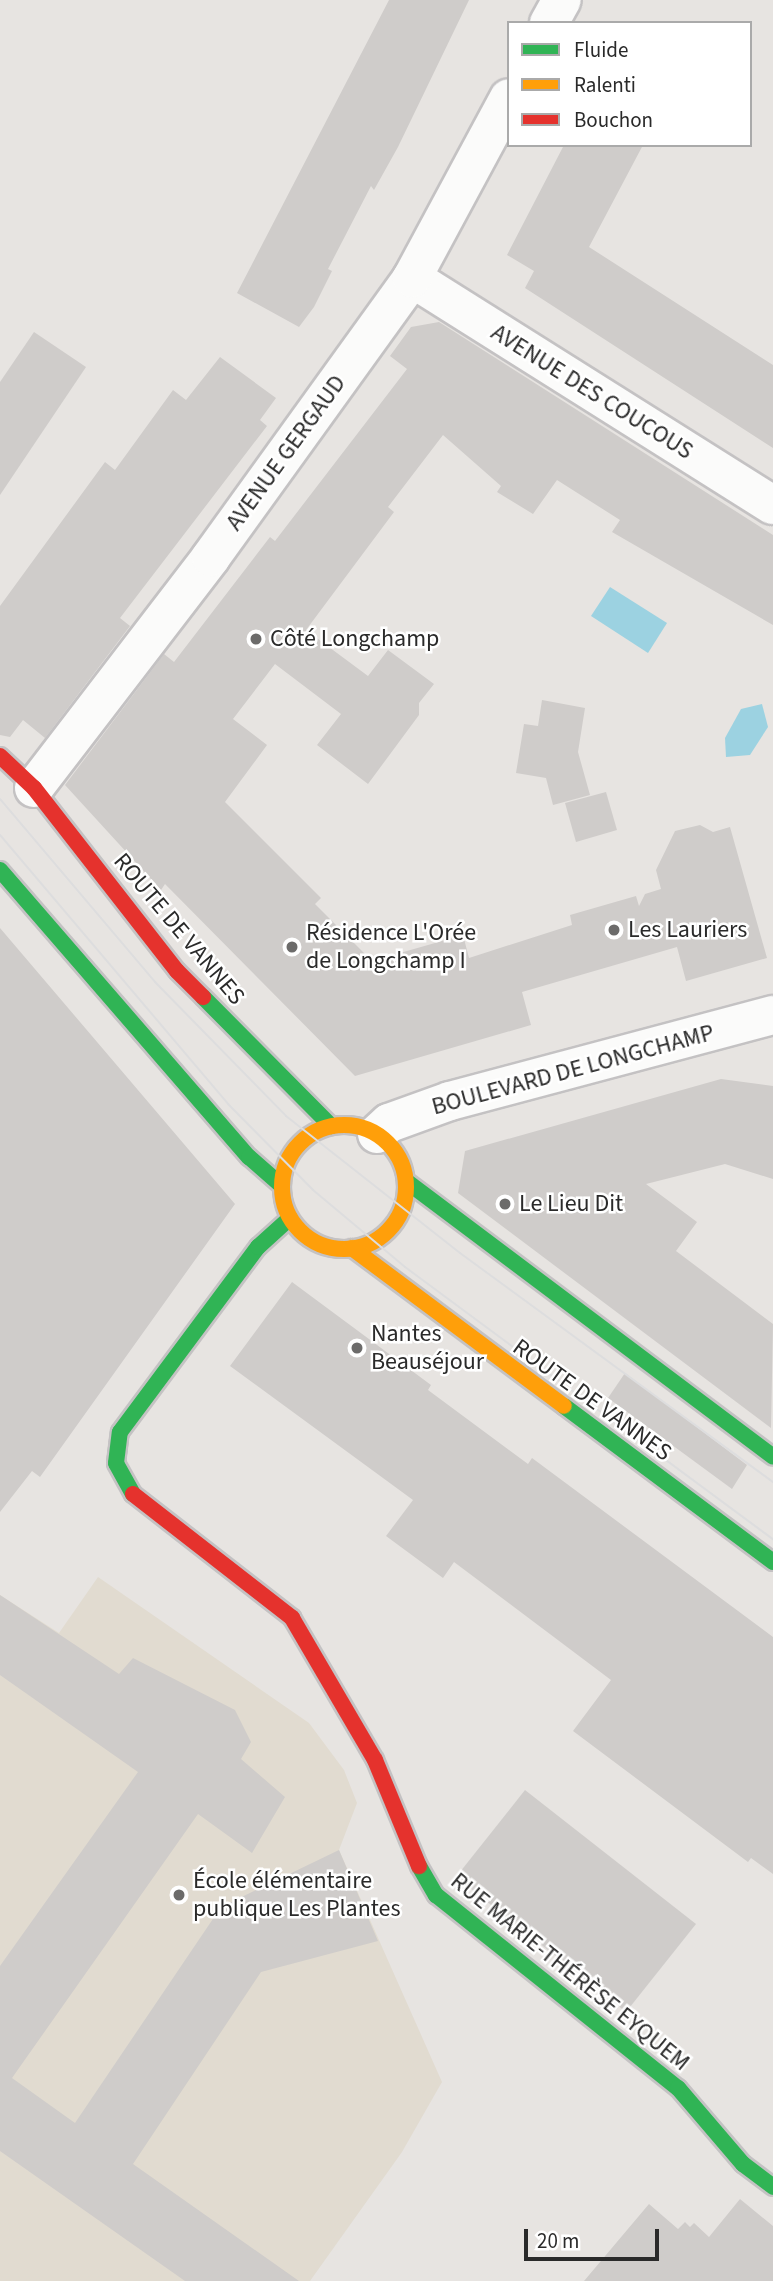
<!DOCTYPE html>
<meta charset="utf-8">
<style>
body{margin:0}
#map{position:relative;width:773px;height:2281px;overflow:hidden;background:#e7e4e1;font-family:"Source Sans 3",sans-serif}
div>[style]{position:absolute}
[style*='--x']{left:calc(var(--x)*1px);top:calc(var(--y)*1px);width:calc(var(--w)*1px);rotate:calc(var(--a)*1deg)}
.education>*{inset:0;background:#e1dbd0}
.water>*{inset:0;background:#9cd2e1}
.building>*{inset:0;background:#cfccca}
.roads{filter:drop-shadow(2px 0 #c4c2c3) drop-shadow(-2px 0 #c4c2c3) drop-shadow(0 2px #c4c2c3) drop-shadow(0 -2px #c4c2c3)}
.street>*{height:38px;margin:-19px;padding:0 19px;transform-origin:19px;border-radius:19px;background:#fbfbfa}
.fast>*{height:16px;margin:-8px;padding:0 8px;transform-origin:8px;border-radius:8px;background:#30b455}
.slow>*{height:16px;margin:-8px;padding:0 8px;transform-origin:8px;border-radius:8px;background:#ff9f0a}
.slow>.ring{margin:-8px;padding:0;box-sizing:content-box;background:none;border:16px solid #ff9f0a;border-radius:50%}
.jam>*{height:16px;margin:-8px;padding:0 8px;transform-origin:8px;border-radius:8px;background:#e5322d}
.tram>*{height:2px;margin:-1px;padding:0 1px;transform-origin:1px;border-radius:1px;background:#ddddde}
.dots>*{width:19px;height:19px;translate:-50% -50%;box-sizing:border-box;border:4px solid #fff;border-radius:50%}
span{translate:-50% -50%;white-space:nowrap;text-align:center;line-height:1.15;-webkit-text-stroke:5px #fff;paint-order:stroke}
.street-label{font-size:24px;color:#2a2a2a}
.poi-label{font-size:24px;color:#2a2a2a}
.left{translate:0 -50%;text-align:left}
.legend{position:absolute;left:507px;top:21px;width:245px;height:126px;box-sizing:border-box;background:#fff;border:2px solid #aaa;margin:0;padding:9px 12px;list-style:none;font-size:21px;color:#2a2a2a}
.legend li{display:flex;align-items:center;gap:14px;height:35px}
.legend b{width:35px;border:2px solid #aaa}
.scale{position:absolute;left:524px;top:2229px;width:135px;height:32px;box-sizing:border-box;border:4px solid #2a2a2a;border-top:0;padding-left:9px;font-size:21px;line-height:24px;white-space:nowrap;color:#2a2a2a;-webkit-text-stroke:5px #fff;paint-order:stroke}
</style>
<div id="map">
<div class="education">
<div style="clip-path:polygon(98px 1577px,309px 1723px,344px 1770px,357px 1803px,339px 1850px,442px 2082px,402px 2152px,310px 2281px,0 2281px,0 1595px,59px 1633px)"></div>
</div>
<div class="water">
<div style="clip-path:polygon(610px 587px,667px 623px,648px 653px,591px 616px)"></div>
<div style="clip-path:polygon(762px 704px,768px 727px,750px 755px,726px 757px,725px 738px,741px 709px)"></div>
</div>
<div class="building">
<div style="clip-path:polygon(389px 0,469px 0,398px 147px,374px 190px,371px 186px,328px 269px,332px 271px,314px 307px,299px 327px,237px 293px)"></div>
<div style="clip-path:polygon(564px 145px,643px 145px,589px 247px,773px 365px,773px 448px,525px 288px,534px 271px,507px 255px)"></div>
<div style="clip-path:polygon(439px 322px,773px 535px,773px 625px,612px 532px,620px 520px,557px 480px,533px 514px,497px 492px,501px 486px,443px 435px,388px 507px,394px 512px,306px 630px,368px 676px,388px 650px,434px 684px,419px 703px,419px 715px,368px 784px,317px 745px,341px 714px,275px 664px,233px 719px,267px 745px,225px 802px,321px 898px,315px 904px,372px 961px,463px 935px,469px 958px,572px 925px,570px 915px,636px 896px,639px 906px,645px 894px,661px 889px,656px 870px,675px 831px,700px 825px,713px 832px,730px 827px,767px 958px,686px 981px,677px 947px,522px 992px,531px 1025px,355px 1076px,165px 884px,161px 890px,65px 785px,164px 654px,174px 662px,270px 537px,275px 541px,407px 369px,390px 356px,411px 327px)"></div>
<div style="clip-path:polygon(34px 332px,86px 367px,0 495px,0 382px)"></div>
<div style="clip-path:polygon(220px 357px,276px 398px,260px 420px,267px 426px,120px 618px,130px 626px,45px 738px,23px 720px,10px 737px,0 735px,0 606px,105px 462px,115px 470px,173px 390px,186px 400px)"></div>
<div style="clip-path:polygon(542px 700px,585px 708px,578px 752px,590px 795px,553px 805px,546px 778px,516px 773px,524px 724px,538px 726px)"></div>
<div style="clip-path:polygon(606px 792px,617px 830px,576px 842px,565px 803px)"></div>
<div style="clip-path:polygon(0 928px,235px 1204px,40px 1477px,32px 1471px,0 1512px)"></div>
<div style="clip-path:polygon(721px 1079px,773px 1086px,773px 1179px,725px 1164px,646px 1184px,697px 1222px,676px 1251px,773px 1324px,771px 1428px,458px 1193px,465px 1151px)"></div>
<div style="clip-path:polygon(292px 1282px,431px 1385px,428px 1390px,528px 1464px,532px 1458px,773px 1637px,773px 1874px,751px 1858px,748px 1862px,573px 1731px,611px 1680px,454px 1562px,443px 1578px,386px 1536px,413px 1500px,230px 1366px)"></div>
<div style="clip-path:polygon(625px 1373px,747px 1465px,732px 1489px,608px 1398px)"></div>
<div style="clip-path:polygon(0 1595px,119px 1674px,133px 1658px,235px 1710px,251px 1742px,241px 1759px,285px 1797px,252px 1853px,198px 1814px,12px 2078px,75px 2123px,221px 1907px,339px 1850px,378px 1941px,261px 1972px,133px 2164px,299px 2281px,185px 2281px,0 2151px,0 1966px,138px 1772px,0 1675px)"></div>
<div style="clip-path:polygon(525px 1790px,696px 1924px,626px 2012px,456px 1877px)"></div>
<div style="clip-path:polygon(740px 2199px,773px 2226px,773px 2281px,584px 2281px,649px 2204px,678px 2229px,685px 2222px,690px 2227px,694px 2223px,709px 2237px)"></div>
</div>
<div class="roads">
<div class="street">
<div style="--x:549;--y:23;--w:26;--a:-61"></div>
<div style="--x:412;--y:278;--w:426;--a:32.2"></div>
<div style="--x:34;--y:788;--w:291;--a:-52.5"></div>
<div style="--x:211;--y:557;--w:344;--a:-54.2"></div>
<div style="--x:412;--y:278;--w:204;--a:-61.7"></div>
<div style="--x:377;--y:1134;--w:16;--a:-43"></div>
<div style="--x:389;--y:1123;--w:65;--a:-19.8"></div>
<div style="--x:450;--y:1101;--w:334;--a:-14.9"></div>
</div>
<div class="fast">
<div style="--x:0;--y:870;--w:380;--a:49.1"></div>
<div style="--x:249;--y:1157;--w:44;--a:41.3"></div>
<div style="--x:203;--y:997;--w:182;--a:45.2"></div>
<div style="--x:406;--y:1181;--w:459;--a:36.9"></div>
<div style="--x:564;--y:1406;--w:261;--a:36.7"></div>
<div style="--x:133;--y:1494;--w:35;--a:-119"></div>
<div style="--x:116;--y:1463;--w:31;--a:-83"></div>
<div style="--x:120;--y:1432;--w:231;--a:-53.3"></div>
<div style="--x:258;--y:1247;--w:43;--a:-42.2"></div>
<div style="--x:419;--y:1866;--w:34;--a:60"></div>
<div style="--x:436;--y:1895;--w:310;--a:38.6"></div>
<div style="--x:678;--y:2088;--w:100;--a:49.5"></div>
<div style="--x:743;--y:2164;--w:38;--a:37"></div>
</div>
<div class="slow">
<div class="ring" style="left:282px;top:1125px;width:108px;height:108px"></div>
<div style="--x:352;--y:1248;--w:264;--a:36.7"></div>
</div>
<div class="jam">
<div style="--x:0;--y:756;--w:47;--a:43.3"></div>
<div style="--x:34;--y:788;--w:232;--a:52"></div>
<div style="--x:177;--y:971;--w:37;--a:45"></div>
<div style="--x:133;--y:1494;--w:202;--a:37.9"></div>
<div style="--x:292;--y:1618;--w:164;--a:59.7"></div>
<div style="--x:375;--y:1760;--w:115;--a:67.5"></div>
</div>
</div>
<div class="tram">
<div style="--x:0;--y:799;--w:240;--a:49.7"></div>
<div style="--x:155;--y:982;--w:187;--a:45.6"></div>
<div style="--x:286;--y:1116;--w:221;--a:38.2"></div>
<div style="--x:460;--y:1253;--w:388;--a:36.2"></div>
<div style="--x:0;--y:835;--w:353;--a:49.7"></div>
<div style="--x:228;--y:1104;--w:121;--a:45.3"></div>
<div style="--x:313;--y:1190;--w:120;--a:39.9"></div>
<div style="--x:405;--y:1267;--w:458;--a:36.5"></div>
</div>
<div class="dots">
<div style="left:256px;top:639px;background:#6c6b6a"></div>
<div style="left:614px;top:930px;background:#6c6b6a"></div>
<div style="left:292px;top:947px;background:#6c6b6a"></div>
<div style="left:505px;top:1204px;background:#6c6b6a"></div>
<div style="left:357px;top:1348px;background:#6c6b6a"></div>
<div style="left:179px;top:1895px;background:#6c6b6a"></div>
</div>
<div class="street-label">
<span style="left:592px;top:392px;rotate:32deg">AVENUE DES COUCOUS</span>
<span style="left:286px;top:453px;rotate:-54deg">AVENUE GERGAUD</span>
<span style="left:179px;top:929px;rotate:50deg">ROUTE DE VANNES</span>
<span style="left:573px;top:1070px;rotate:-15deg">BOULEVARD DE LONGCHAMP</span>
<span style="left:592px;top:1400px;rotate:36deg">ROUTE DE VANNES</span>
<span style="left:570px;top:1972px;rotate:39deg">RUE MARIE-THÉRÈSE EYQUEM</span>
</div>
<div class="poi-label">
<span class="left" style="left:270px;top:639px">Côté Longchamp</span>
<span class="left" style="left:628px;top:930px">Les Lauriers</span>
<span class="left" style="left:306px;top:947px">Résidence L'Orée<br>de Longchamp I</span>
<span class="left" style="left:519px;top:1204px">Le Lieu Dit</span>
<span class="left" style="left:371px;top:1348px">Nantes<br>Beauséjour</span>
<span class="left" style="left:193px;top:1895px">École élémentaire<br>publique Les Plantes</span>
</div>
<ul class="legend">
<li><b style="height:9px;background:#30b455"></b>Fluide</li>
<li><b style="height:9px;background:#ff9f0a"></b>Ralenti</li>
<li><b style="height:9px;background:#e5322d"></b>Bouchon</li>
</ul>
<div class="scale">20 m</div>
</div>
